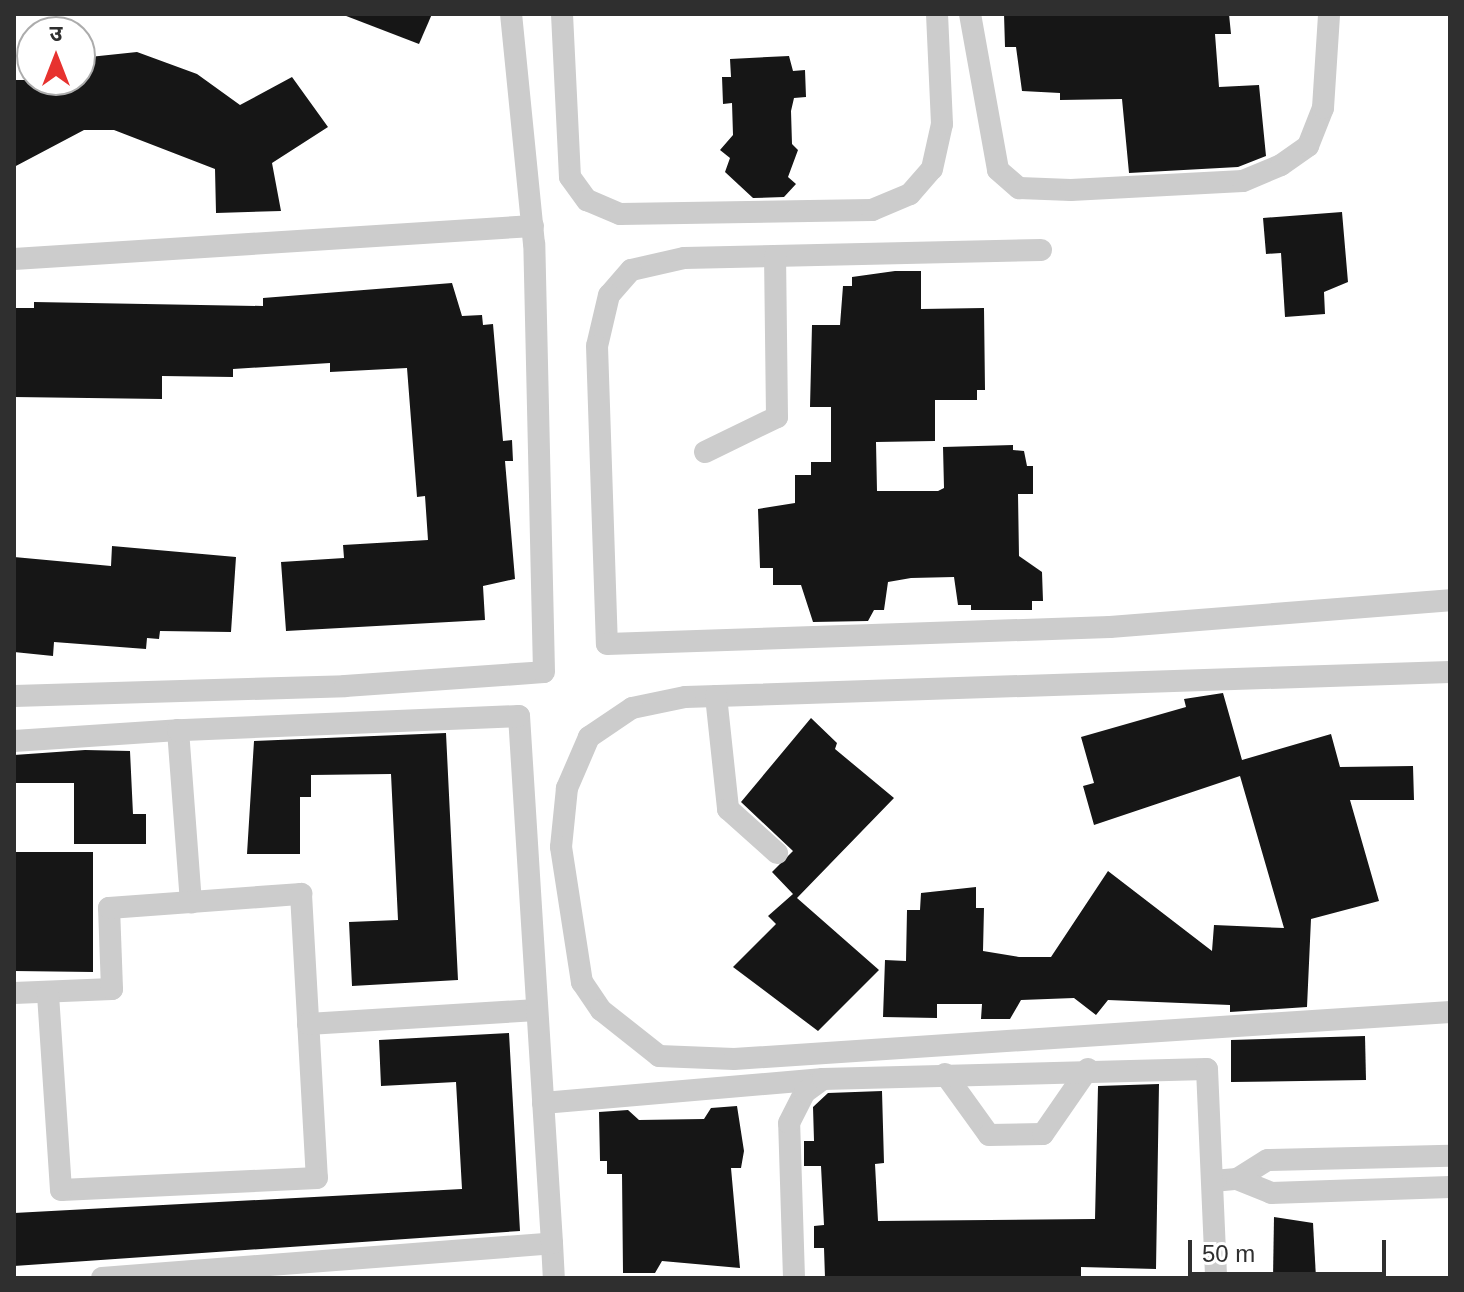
<!DOCTYPE html>
<meta charset="utf-8">
<style>
body{margin:0}
#map{position:relative;width:1464px;height:1292px;overflow:hidden;background:#fff;font-family:Helvetica,"Noto Sans Devanagari",sans-serif}
div>[style]{position:absolute}
[style*='--x']{left:calc(var(--x)*1px);top:calc(var(--y)*1px);width:calc(var(--w)*1px);rotate:calc(var(--a)*1deg)}
.building>*{inset:0;background:#161616}
.minor>*{height:22px;margin:-11px;padding:0 11px;transform-origin:11px;border-radius:11px;background:#ccc}
span{translate:-50% -50%;white-space:nowrap;text-align:center;line-height:1.15;-webkit-text-stroke:8px #fff;paint-order:stroke}
.frame{position:absolute;inset:0;border:16px solid #2f2f2f;pointer-events:none}
.north{position:absolute;left:16px;top:16px;width:80px;height:80px;box-sizing:border-box;background:#fff;border:2px solid #acacac;border-radius:50%;rotate:0deg;font-size:22px;font-weight:700;line-height:32px;text-align:center;color:#2f2f2f}
.north::after{content:'';display:block;margin:auto;width:28px;height:36px;background:#e7322f;clip-path:polygon(50% 0,100% 100%,50% 72%,0 100%)}
.scale{position:absolute;left:1188px;top:1240px;width:198px;height:36px;box-sizing:border-box;border:4px solid #2f2f2f;border-top:0;padding-left:10px;font-size:24px;line-height:28px;white-space:nowrap;color:#2f2f2f;-webkit-text-stroke:6px #fff;paint-order:stroke}
</style>
<div id="map">
<div class="building">
<div style="clip-path:polygon(341px 14px,432px 14px,419px 44px)"></div>
<div style="clip-path:polygon(1004px 14px,1229px 14px,1231px 34px,1215px 34px,1219px 87px,1259px 85px,1266px 156px,1238px 167px,1129px 173px,1122px 99px,1060px 100px,1060px 93px,1022px 91px,1016px 47px,1005px 47px)"></div>
<div style="clip-path:polygon(137px 52px,197px 74px,240px 105px,292px 77px,328px 127px,272px 163px,281px 211px,216px 213px,215px 169px,114px 130px,84px 130px,14px 167px,14px 80px,80px 80px,80px 58px)"></div>
<div style="clip-path:polygon(789px 56px,793px 71px,805px 70px,806px 97px,794px 98px,791px 111px,792px 144px,798px 150px,788px 177px,796px 184px,784px 197px,753px 198px,725px 172px,730px 158px,720px 150px,733px 135px,732px 103px,723px 104px,722px 77px,731px 77px,730px 59px)"></div>
<div style="clip-path:polygon(1342px 212px,1348px 282px,1324px 292px,1325px 314px,1285px 317px,1281px 253px,1266px 254px,1263px 218px)"></div>
<div style="clip-path:polygon(895px 271px,921px 271px,921px 309px,984px 308px,985px 390px,977px 390px,977px 400px,935px 400px,935px 441px,876px 442px,877px 491px,938px 491px,944px 488px,943px 447px,1013px 445px,1013px 450px,1024px 451px,1027px 466px,1033px 466px,1033px 494px,1018px 494px,1019px 556px,1042px 572px,1043px 601px,1032px 601px,1032px 610px,971px 610px,971px 605px,958px 605px,954px 577px,911px 578px,888px 582px,884px 610px,874px 610px,868px 621px,813px 622px,801px 585px,773px 585px,773px 568px,760px 568px,758px 509px,795px 503px,795px 475px,811px 475px,811px 462px,831px 462px,831px 407px,810px 407px,812px 325px,840px 325px,843px 286px,852px 286px,852px 277px)"></div>
<div style="clip-path:polygon(452px 283px,462px 316px,482px 315px,483px 325px,493px 324px,503px 441px,512px 440px,513px 461px,505px 461px,515px 579px,483px 586px,485px 620px,286px 631px,281px 562px,344px 558px,343px 545px,428px 540px,425px 496px,417px 497px,407px 368px,330px 372px,330px 363px,233px 369px,233px 377px,162px 376px,162px 399px,14px 397px,14px 308px,34px 308px,34px 302px,263px 306px,263px 298px)"></div>
<div style="clip-path:polygon(112px 546px,236px 557px,231px 632px,160px 631px,159px 639px,147px 638px,146px 649px,54px 642px,53px 656px,14px 652px,14px 557px,111px 566px)"></div>
<div style="clip-path:polygon(1223px 693px,1242px 760px,1331px 734px,1340px 767px,1413px 766px,1414px 800px,1350px 800px,1379px 901px,1311px 919px,1307px 1007px,1230px 1012px,1230px 1005px,1108px 1000px,1096px 1015px,1074px 998px,1021px 1000px,1010px 1019px,981px 1019px,982px 1004px,937px 1004px,937px 1018px,883px 1017px,885px 960px,906px 961px,907px 910px,920px 910px,921px 893px,976px 887px,976px 908px,984px 908px,983px 951px,1019px 957px,1051px 957px,1108px 871px,1212px 951px,1214px 925px,1284px 928px,1240px 776px,1094px 825px,1083px 786px,1094px 783px,1081px 737px,1186px 707px,1184px 699px)"></div>
<div style="clip-path:polygon(811px 718px,837px 743px,835px 749px,894px 798px,797px 898px,879px 970px,818px 1031px,733px 967px,776px 924px,768px 916px,793px 894px,772px 872px,793px 851px,741px 802px)"></div>
<div style="clip-path:polygon(446px 733px,458px 980px,352px 986px,349px 922px,398px 920px,391px 774px,311px 775px,311px 797px,300px 797px,300px 854px,247px 854px,254px 741px)"></div>
<div style="clip-path:polygon(85px 750px,130px 751px,133px 814px,146px 814px,146px 844px,74px 844px,74px 783px,14px 783px,14px 755px)"></div>
<div style="clip-path:polygon(14px 852px,93px 852px,93px 972px,14px 971px)"></div>
<div style="clip-path:polygon(509px 1033px,520px 1231px,14px 1266px,14px 1213px,462px 1189px,456px 1082px,381px 1086px,379px 1040px)"></div>
<div style="clip-path:polygon(1365px 1036px,1366px 1080px,1231px 1082px,1231px 1040px)"></div>
<div style="clip-path:polygon(1159px 1084px,1156px 1269px,1081px 1267px,1081px 1277px,825px 1278px,824px 1248px,814px 1248px,814px 1226px,824px 1225px,821px 1166px,804px 1166px,804px 1141px,814px 1141px,813px 1107px,828px 1093px,882px 1091px,884px 1163px,875px 1164px,878px 1221px,1095px 1219px,1098px 1086px)"></div>
<div style="clip-path:polygon(737px 1106px,744px 1151px,741px 1168px,731px 1168px,740px 1268px,662px 1261px,655px 1273px,623px 1273px,622px 1174px,607px 1174px,607px 1161px,600px 1161px,599px 1112px,628px 1110px,639px 1120px,704px 1119px,711px 1108px)"></div>
<div style="clip-path:polygon(1274px 1217px,1313px 1223px,1316px 1278px,1273px 1278px)"></div>
</div>
<div class="minor">
<div style="--x:562;--y:14;--w:163;--a:87.2"></div>
<div style="--x:570;--y:177;--w:29;--a:54"></div>
<div style="--x:587;--y:200;--w:36;--a:23"></div>
<div style="--x:620;--y:214;--w:252;--a:-0.9"></div>
<div style="--x:872;--y:210;--w:41;--a:-22.8"></div>
<div style="--x:910;--y:194;--w:33;--a:-49"></div>
<div style="--x:932;--y:169;--w:46;--a:-77.5"></div>
<div style="--x:942;--y:124;--w:110;--a:-92.6"></div>
<div style="--x:970;--y:14;--w:158;--a:79.8"></div>
<div style="--x:998;--y:170;--w:28;--a:41"></div>
<div style="--x:1019;--y:188;--w:52;--a:2.2"></div>
<div style="--x:1071;--y:190;--w:172;--a:-3"></div>
<div style="--x:1243;--y:181;--w:41;--a:-22.8"></div>
<div style="--x:1281;--y:165;--w:33;--a:-35"></div>
<div style="--x:1308;--y:146;--w:41;--a:-68.5"></div>
<div style="--x:1323;--y:108;--w:94;--a:-86.3"></div>
<div style="--x:1041;--y:250;--w:357;--a:178.7"></div>
<div style="--x:684;--y:258;--w:54;--a:167.2"></div>
<div style="--x:631;--y:270;--w:33;--a:131"></div>
<div style="--x:609;--y:295;--w:52;--a:103.2"></div>
<div style="--x:597;--y:346;--w:298;--a:88.1"></div>
<div style="--x:607;--y:644;--w:503;--a:-1.94"></div>
<div style="--x:1110;--y:627;--w:341;--a:-4.5"></div>
<div style="--x:14;--y:259;--w:520;--a:-3.64"></div>
<div style="--x:705;--y:452;--w:80;--a:-25.9"></div>
<div style="--x:777;--y:417;--w:161;--a:-90.7"></div>
<div style="--x:1450;--y:672;--w:765;--a:178.13"></div>
<div style="--x:685;--y:697;--w:54;--a:168.3"></div>
<div style="--x:632;--y:708;--w:52;--a:146"></div>
<div style="--x:589;--y:737;--w:56;--a:113.3"></div>
<div style="--x:567;--y:788;--w:59;--a:95.8"></div>
<div style="--x:561;--y:847;--w:137;--a:81.2"></div>
<div style="--x:582;--y:982;--w:34;--a:56"></div>
<div style="--x:601;--y:1010;--w:74;--a:38.4"></div>
<div style="--x:659;--y:1056;--w:75;--a:2.3"></div>
<div style="--x:734;--y:1059;--w:718;--a:-3.76"></div>
<div style="--x:14;--y:696;--w:331;--a:-1.7"></div>
<div style="--x:345;--y:686;--w:199;--a:-4"></div>
<div style="--x:544;--y:672;--w:428;--a:-91.3"></div>
<div style="--x:534;--y:244;--w:231;--a:-95.7"></div>
<div style="--x:716;--y:696;--w:114;--a:83.9"></div>
<div style="--x:728;--y:809;--w:66;--a:41.9"></div>
<div style="--x:14;--y:741;--w:164;--a:-3.8"></div>
<div style="--x:178;--y:730;--w:173;--a:85.7"></div>
<div style="--x:14;--y:993;--w:98;--a:-2.3"></div>
<div style="--x:112;--y:989;--w:81;--a:-92.1"></div>
<div style="--x:109;--y:908;--w:193;--a:-4.2"></div>
<div style="--x:301;--y:894;--w:284;--a:86.8"></div>
<div style="--x:317;--y:1178;--w:256;--a:177.3"></div>
<div style="--x:61;--y:1190;--w:197;--a:-93.8"></div>
<div style="--x:308;--y:1024;--w:229;--a:-3.5"></div>
<div style="--x:945;--y:1074;--w:75;--a:54.2"></div>
<div style="--x:989;--y:1135;--w:54;--a:-1.1"></div>
<div style="--x:1043;--y:1134;--w:79;--a:-55.3"></div>
<div style="--x:543;--y:1103;--w:281;--a:-4.9"></div>
<div style="--x:1237;--y:1179;--w:36;--a:-32"></div>
<div style="--x:1268;--y:1160;--w:182;--a:-1.3"></div>
<div style="--x:1213;--y:1181;--w:24;--a:-5"></div>
<div style="--x:1237;--y:1179;--w:37;--a:22"></div>
<div style="--x:1271;--y:1193;--w:179;--a:-1.9"></div>
<div style="--x:552;--y:1243;--w:35;--a:87"></div>
<div style="--x:102;--y:1278;--w:451;--a:-4.4"></div>
<div style="--x:552;--y:1243;--w:528;--a:-93.58"></div>
<div style="--x:519;--y:716;--w:341;--a:177.6"></div>
<div style="--x:794;--y:1278;--w:155;--a:-91.8"></div>
<div style="--x:789;--y:1123;--w:35;--a:-63"></div>
<div style="--x:805;--y:1092;--w:22;--a:-36"></div>
<div style="--x:823;--y:1079;--w:384;--a:-1.5"></div>
<div style="--x:1207;--y:1069;--w:209;--a:87.5"></div>
</div>
<div class="frame"></div>
<div class="north">उ</div>
<div class="scale">50 m</div>
</div>
